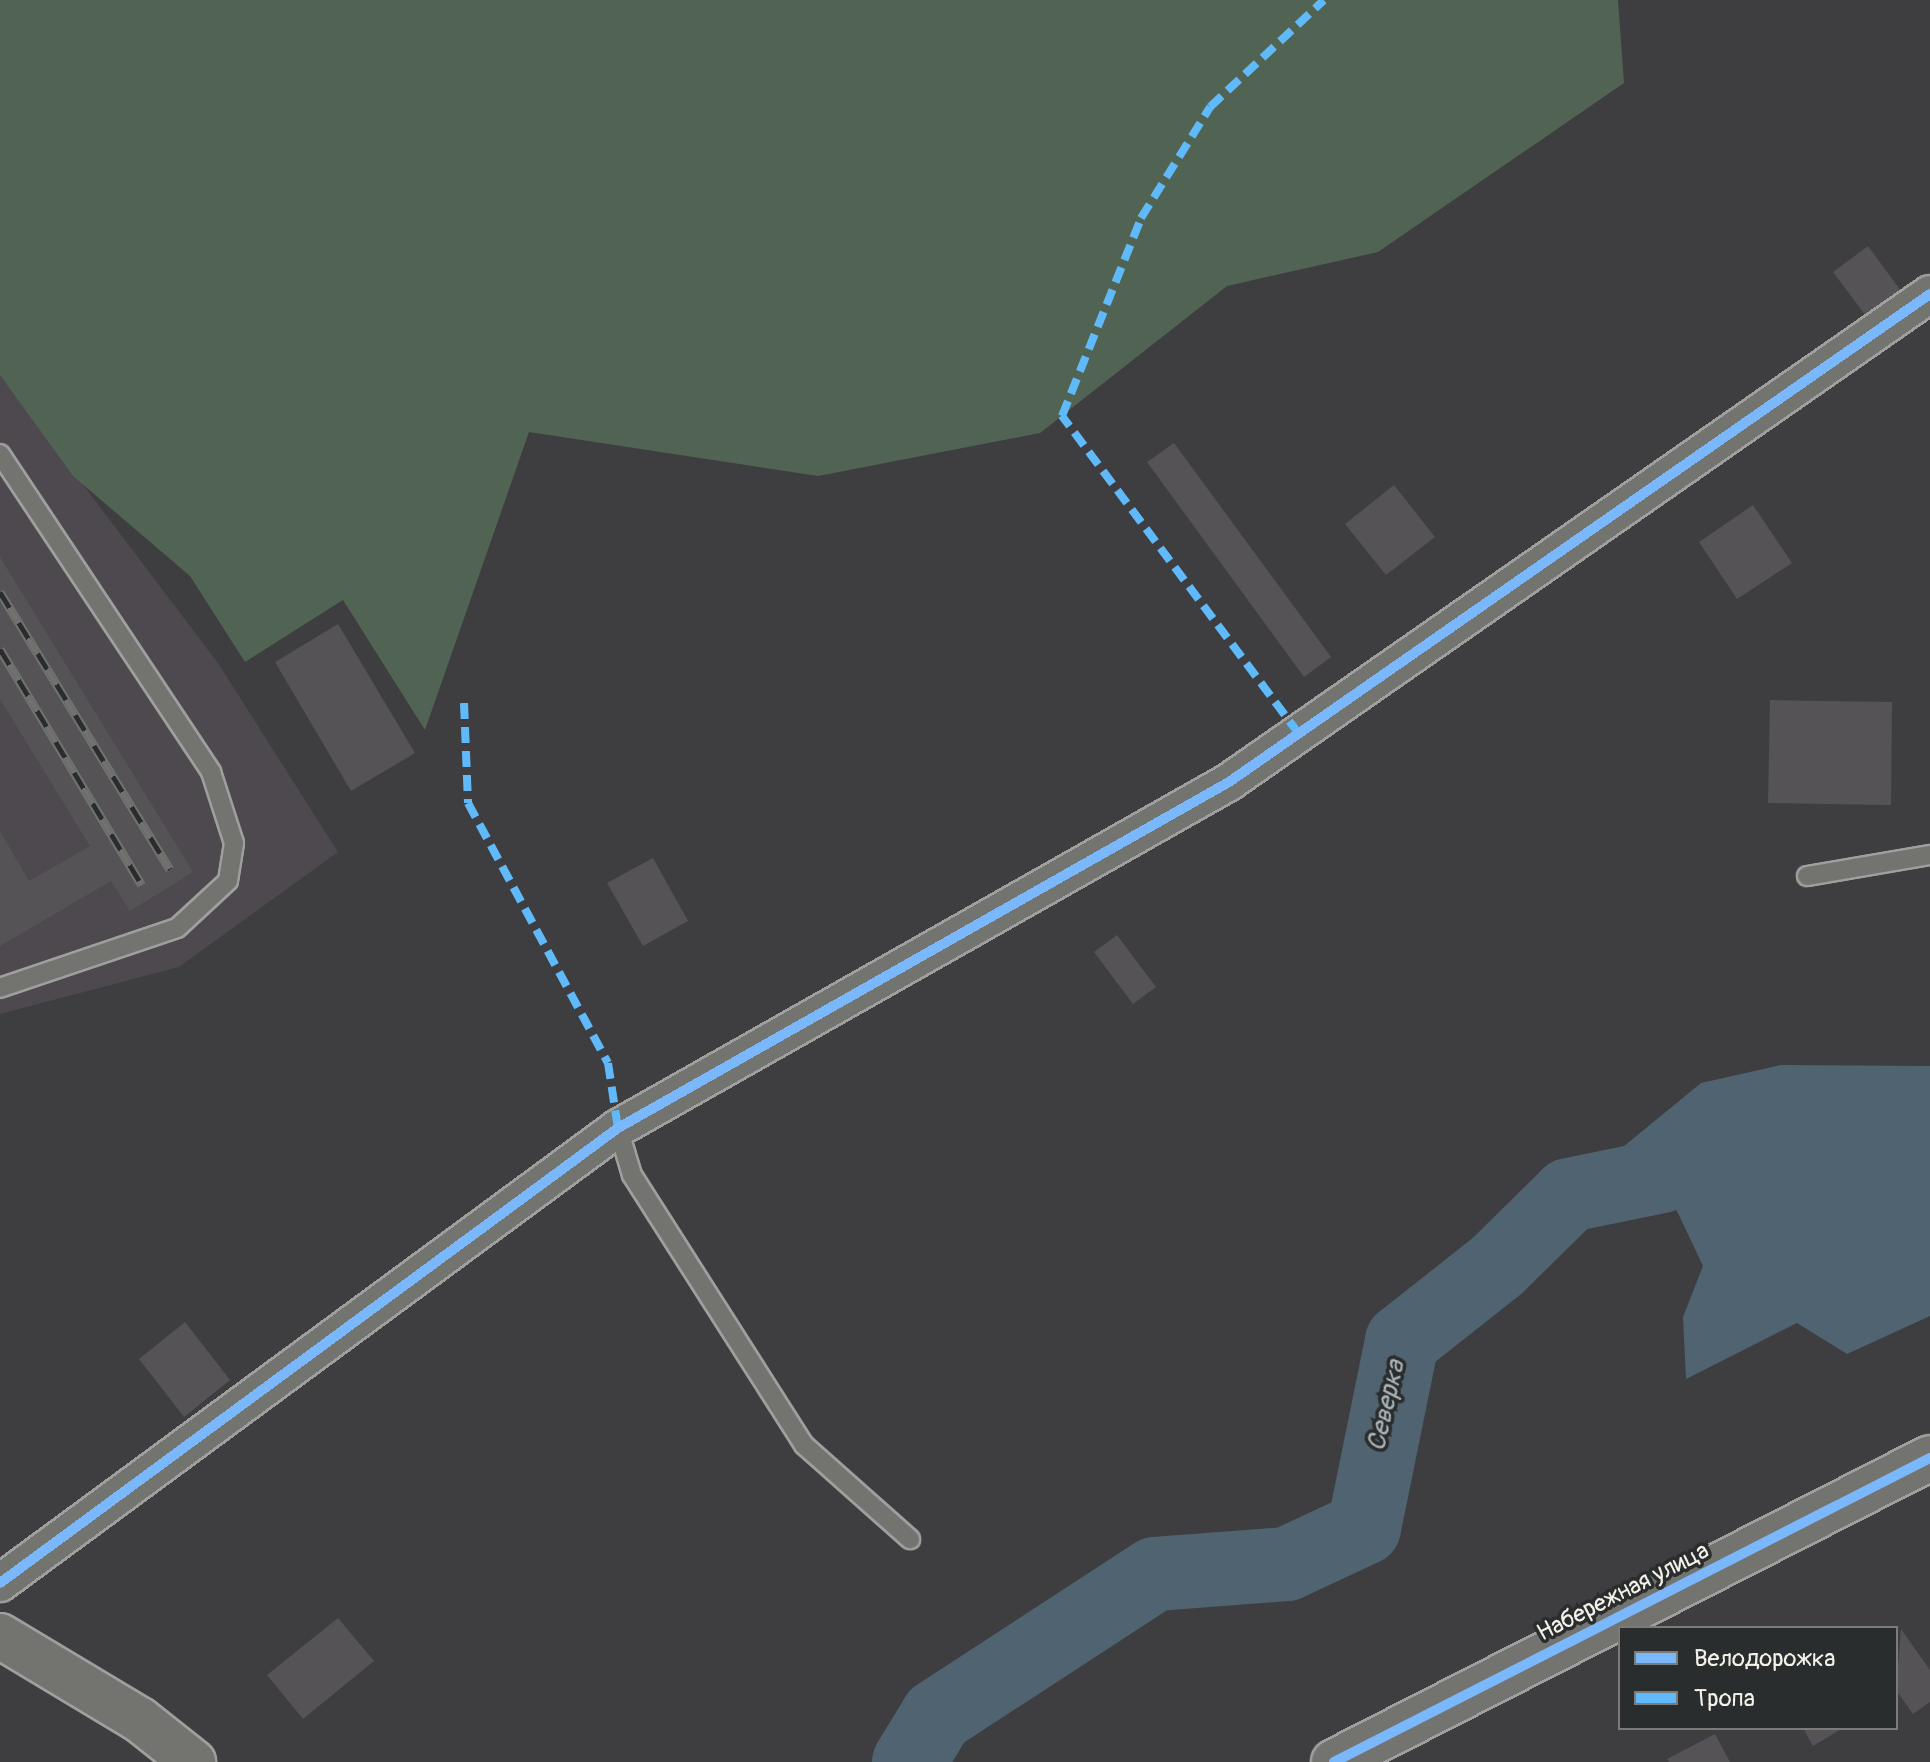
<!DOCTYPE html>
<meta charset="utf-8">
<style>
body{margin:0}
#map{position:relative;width:1930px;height:1762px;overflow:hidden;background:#3e3d40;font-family:Pangolin,sans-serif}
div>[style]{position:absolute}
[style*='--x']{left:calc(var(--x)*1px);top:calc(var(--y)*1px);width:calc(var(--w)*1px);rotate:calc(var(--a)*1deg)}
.built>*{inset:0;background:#4d494f}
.green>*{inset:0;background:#516453}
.water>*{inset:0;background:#506371}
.river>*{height:74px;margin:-37px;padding:0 37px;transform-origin:37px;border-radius:37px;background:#506371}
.building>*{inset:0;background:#565357}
.roads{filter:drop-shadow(2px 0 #a09f9f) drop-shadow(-2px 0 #a09f9f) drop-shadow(0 2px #a09f9f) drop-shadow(0 -2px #a09f9f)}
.service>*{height:18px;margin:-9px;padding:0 9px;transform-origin:9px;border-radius:9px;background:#737370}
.minor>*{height:36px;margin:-18px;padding:0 18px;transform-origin:18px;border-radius:18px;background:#737370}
.tertiary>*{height:44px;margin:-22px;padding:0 22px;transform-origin:22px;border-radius:22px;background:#737370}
.rail>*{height:9px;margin-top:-4.5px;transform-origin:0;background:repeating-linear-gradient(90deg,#2a2d2e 0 18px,#717170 0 36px);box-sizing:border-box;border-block:2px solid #717170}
.quiet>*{height:8px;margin-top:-4px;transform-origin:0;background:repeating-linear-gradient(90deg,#60bafa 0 16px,transparent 0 24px)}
.cycleway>*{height:10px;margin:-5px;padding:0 5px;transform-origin:5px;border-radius:5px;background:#7ab7fb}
span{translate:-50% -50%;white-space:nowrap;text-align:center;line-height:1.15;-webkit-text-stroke:7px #2a2d2e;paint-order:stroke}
.street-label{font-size:24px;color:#f4f1e8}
.water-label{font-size:26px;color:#abb3b5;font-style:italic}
.legend{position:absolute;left:1618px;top:1626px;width:280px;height:104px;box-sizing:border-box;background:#2a2d2e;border:2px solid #7b7b78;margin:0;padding:10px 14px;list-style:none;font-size:24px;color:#f4f1e8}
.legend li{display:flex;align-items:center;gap:16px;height:40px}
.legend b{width:40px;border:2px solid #7b7b78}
</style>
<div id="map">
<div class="built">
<div style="clip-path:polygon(0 375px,218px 663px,338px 852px,179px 967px,0 1014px)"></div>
</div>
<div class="green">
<div style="clip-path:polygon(0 0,1618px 0,1624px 83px,1378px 252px,1227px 286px,1040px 433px,818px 476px,529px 432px,425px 730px,343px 600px,245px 662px,190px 576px,73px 476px,0 375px)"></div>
</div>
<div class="water">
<div style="clip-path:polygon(1781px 1065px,1930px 1066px,1930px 1316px,1847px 1354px,1797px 1323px,1686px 1379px,1683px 1317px,1703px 1266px,1667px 1190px,1557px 1201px,1701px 1083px)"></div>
</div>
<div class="river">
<div style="--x:909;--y:1762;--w:54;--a:-58.7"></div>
<div style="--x:937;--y:1716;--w:260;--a:-33.1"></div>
<div style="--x:1155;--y:1574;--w:132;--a:-4.3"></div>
<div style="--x:1287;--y:1564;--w:85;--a:-25.1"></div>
<div style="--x:1364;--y:1528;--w:191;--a:-78.5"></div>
<div style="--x:1402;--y:1341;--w:121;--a:-38.3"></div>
<div style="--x:1497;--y:1266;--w:101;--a:-44.6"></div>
<div style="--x:1569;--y:1195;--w:95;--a:-11.5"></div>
</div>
<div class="building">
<div style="clip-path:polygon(1868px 246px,1901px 291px,1866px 316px,1833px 272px)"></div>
<div style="clip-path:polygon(1174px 443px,1331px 657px,1304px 677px,1147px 462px)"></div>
<div style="clip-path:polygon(1394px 485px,1435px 537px,1386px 575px,1345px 524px)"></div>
<div style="clip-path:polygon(1753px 505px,1792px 563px,1737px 599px,1699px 542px)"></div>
<div style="clip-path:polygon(0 557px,193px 872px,130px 911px,111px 881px,0 946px,0 831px,29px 881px,90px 846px,0 699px)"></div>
<div style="clip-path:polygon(338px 624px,415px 753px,351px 791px,275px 662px)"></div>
<div style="clip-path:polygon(1770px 700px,1892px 702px,1891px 805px,1768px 803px)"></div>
<div style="clip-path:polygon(653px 858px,688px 921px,643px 946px,607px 883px)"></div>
<div style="clip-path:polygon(1117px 935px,1156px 987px,1133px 1004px,1094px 952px)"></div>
<div style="clip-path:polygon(185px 1322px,230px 1380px,184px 1417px,139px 1359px)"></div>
<div style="clip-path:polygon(338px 1618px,374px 1661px,303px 1719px,267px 1675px)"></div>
<div style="clip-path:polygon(1901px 1629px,1930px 1670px,1930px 1702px,1913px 1714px,1896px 1690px)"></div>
<div style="clip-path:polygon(1803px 1728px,1843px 1728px,1813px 1746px)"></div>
<div style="clip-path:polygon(1715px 1734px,1730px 1762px,1669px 1762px,1667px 1759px)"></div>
</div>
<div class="roads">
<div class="service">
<div style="--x:0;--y:454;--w:382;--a:56.4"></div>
<div style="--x:211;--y:772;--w:75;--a:72.1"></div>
<div style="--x:234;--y:843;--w:38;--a:99"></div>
<div style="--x:228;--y:881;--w:69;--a:137.3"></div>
<div style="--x:177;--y:928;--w:187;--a:161.3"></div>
<div style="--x:1807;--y:876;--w:125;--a:-9.7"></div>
<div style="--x:618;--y:1128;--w:49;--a:73.4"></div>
<div style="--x:632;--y:1175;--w:320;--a:57.5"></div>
<div style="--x:804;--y:1445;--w:142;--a:41.6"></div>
</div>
<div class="minor">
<div style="--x:0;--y:1583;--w:767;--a:-36.36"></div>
<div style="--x:618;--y:1128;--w:702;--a:-29.52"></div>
<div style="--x:1229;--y:782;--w:854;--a:-34.84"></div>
</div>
<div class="tertiary">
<div style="--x:0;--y:1636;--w:163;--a:31"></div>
<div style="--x:140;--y:1720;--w:68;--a:38.4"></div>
<div style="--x:1334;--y:1762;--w:669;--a:-27.02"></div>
</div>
</div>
<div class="rail">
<div style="--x:0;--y:592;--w:325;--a:58.5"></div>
<div style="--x:0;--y:649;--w:275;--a:59"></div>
</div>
<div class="quiet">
<div style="--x:464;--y:703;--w:100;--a:87.7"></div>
<div style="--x:468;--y:803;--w:295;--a:61.7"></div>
<div style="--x:608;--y:1063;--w:66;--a:81.3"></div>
<div style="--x:1299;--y:734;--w:397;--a:-126.7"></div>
<div style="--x:1062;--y:416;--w:213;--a:-68.2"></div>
<div style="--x:1141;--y:218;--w:131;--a:-58.1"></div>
<div style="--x:1210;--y:107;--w:156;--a:-43.2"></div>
</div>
<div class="cycleway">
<div style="--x:0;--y:1583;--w:767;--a:-36.36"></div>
<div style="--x:618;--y:1128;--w:702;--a:-29.52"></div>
<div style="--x:1229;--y:782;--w:854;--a:-34.84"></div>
<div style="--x:1334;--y:1762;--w:669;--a:-27.02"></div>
</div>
<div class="street-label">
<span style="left:1623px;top:1592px;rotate:-27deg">Набережная улица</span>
</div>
<div class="water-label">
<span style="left:1387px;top:1406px;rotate:-77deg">Северка</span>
</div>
<ul class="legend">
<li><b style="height:10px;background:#7ab7fb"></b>Велодорожка</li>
<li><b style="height:10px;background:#60bafa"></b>Тропа</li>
</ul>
</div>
